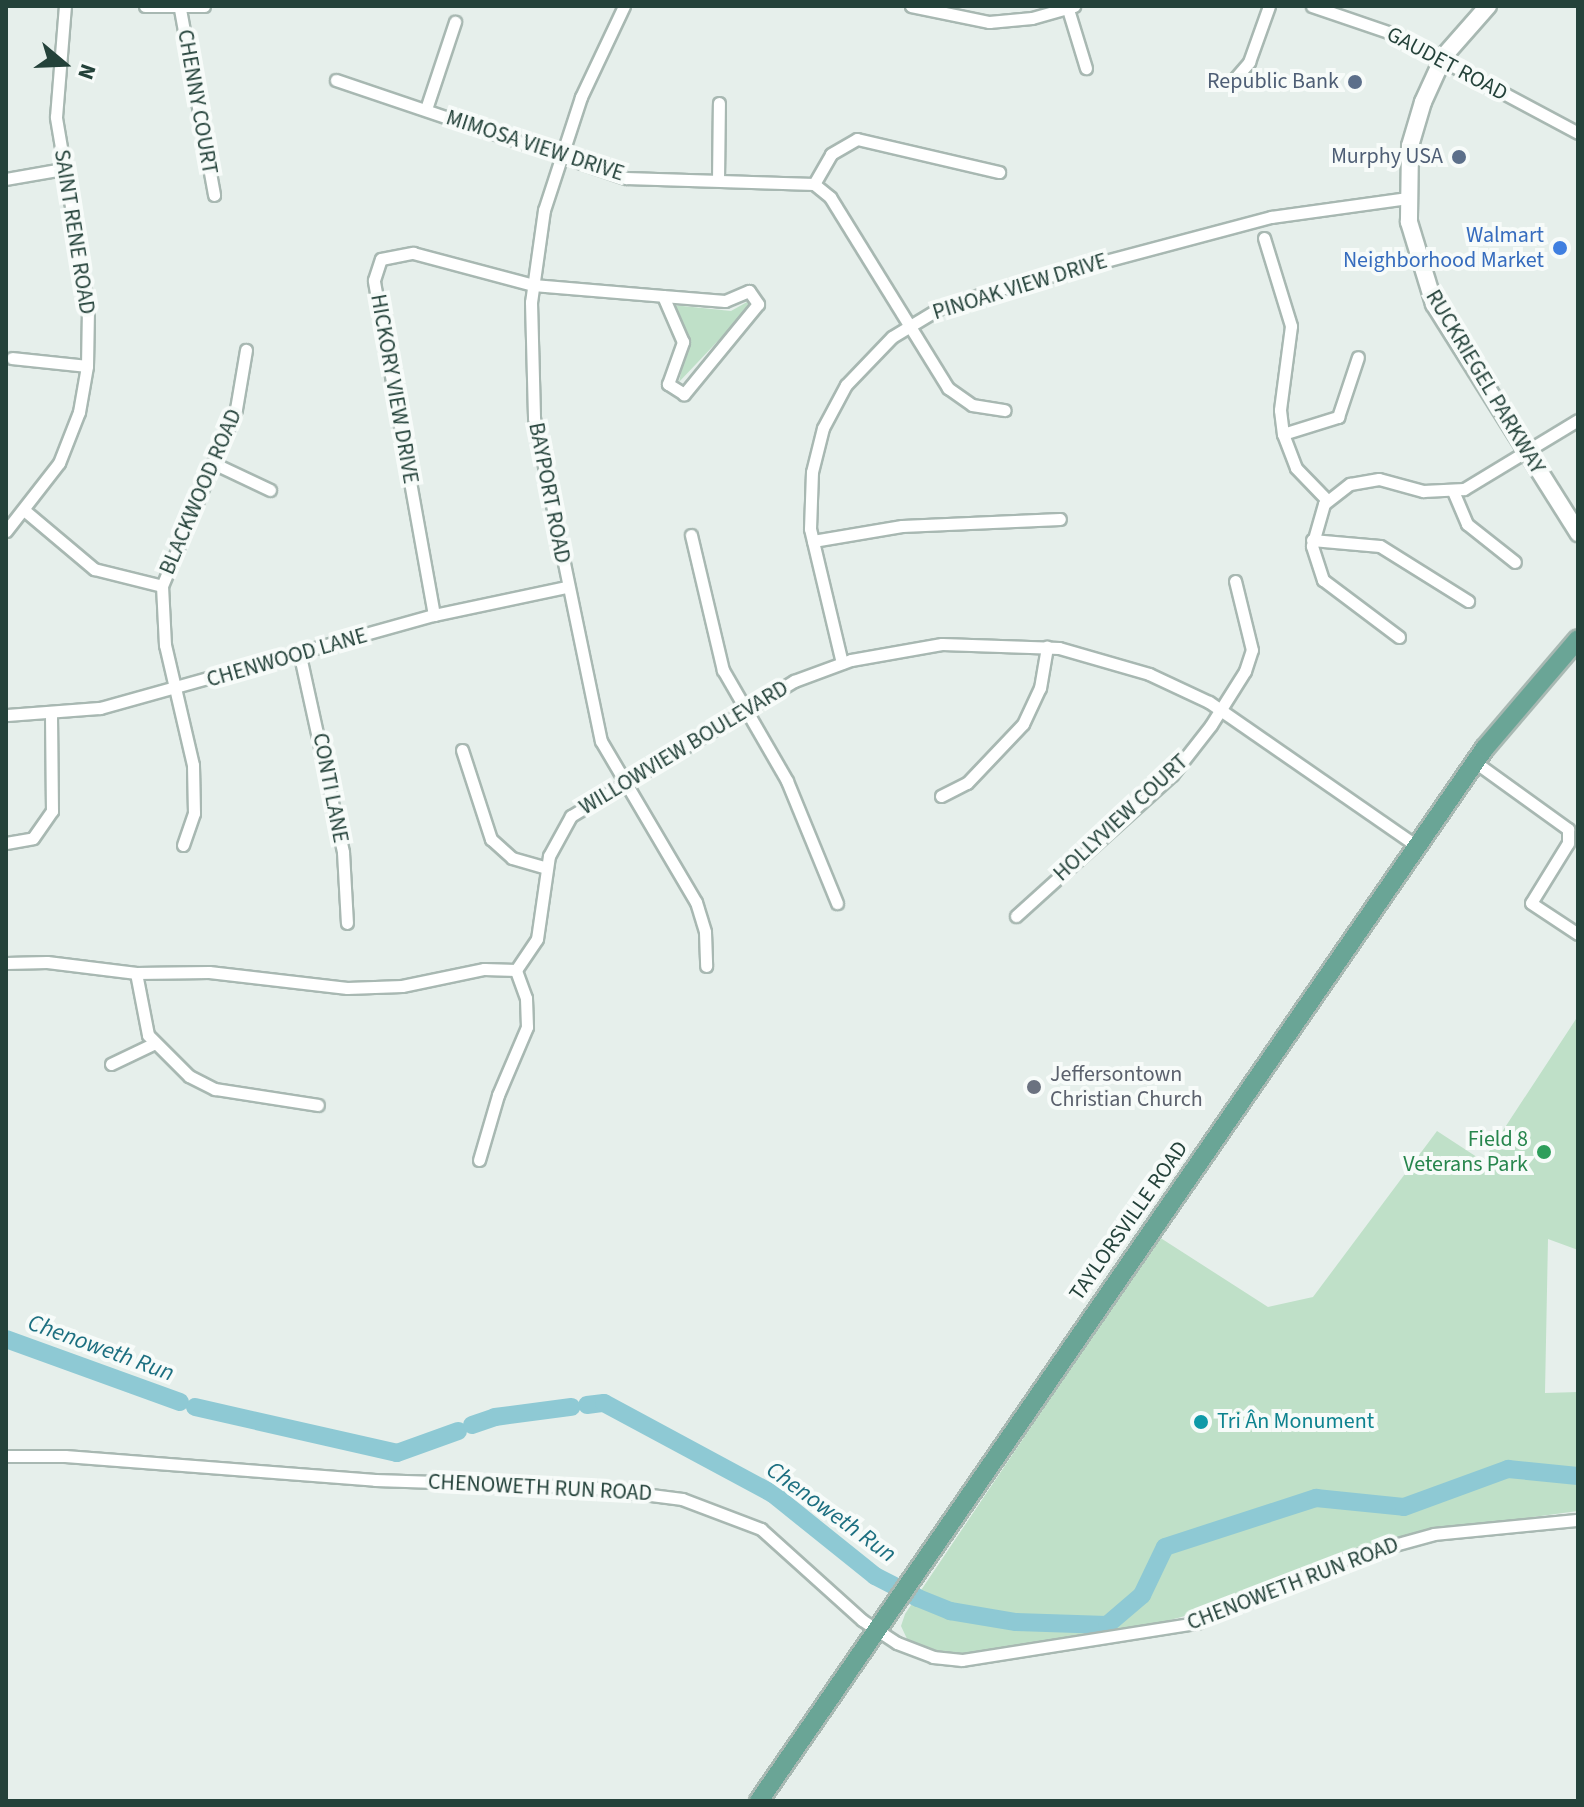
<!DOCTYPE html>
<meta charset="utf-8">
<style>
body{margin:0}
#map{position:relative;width:1584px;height:1807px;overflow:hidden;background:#e6efeb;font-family:"Source Sans 3",sans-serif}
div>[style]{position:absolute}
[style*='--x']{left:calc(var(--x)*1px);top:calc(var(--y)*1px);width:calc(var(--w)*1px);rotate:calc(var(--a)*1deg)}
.green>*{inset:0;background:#bfe0c8}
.river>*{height:18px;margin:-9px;padding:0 9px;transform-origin:9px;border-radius:9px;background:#8ec9d4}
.roads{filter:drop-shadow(2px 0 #a8b8b2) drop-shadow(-2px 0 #a8b8b2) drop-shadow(0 2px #a8b8b2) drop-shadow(0 -2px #a8b8b2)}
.minor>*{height:11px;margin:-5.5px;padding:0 5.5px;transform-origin:5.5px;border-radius:5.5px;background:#fff}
.secondary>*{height:16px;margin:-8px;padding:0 8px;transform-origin:8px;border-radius:8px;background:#fff}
.primary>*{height:18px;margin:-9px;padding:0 9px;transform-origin:9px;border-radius:9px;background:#6aa596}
.dots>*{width:22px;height:22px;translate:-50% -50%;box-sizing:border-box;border:4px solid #f7fbf9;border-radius:50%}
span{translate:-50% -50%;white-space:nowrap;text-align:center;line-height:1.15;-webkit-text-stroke:8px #f7fbf9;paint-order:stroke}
.street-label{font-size:22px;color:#24423a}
.service-label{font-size:22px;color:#4e5e75}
.right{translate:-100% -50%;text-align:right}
.shop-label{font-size:22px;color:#366cbe}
.worship-label{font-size:22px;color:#5b616d}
.left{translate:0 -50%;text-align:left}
.leisure-label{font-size:22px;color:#27864d}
.culture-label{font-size:22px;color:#0d838f}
.water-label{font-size:24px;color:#1c6f80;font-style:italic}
.frame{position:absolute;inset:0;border:8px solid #24423a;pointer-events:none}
.north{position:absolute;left:24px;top:24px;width:80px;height:80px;-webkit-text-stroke:6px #f7fbf9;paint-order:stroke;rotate:109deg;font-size:22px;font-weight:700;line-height:32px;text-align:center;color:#24423a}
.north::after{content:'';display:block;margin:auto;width:28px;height:36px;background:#24423a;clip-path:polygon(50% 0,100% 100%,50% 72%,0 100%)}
</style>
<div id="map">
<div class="green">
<div style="clip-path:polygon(747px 302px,751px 306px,679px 382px,689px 336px,673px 305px,731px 311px)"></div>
<div style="clip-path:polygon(1576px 1019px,1578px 1250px,1548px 1239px,1545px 1393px,1578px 1392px,1578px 1511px,1414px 1533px,1330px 1558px,1241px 1601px,1144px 1627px,966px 1654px,926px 1649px,908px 1641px,901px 1626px,905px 1614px,1159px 1237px,1268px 1307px,1313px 1297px,1437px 1131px,1483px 1161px)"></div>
</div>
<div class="river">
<div style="--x:6;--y:1339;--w:185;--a:19.9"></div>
<div style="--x:587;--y:1405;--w:17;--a:-7"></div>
<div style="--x:604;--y:1403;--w:192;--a:28.3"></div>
<div style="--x:773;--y:1494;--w:131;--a:38.8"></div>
<div style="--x:875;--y:1576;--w:48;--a:27.1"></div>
<div style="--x:918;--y:1598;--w:35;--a:22"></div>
<div style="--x:950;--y:1611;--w:67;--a:9.5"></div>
<div style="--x:1016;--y:1622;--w:91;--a:1.9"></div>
<div style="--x:1107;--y:1625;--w:46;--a:-40.6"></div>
<div style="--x:1142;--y:1595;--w:53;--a:-64.4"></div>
<div style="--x:1165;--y:1547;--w:159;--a:-18"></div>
<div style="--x:1316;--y:1498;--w:88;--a:5.8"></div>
<div style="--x:1404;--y:1507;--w:111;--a:-20.1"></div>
<div style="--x:1508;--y:1469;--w:70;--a:5.7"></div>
<div style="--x:195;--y:1407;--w:207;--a:12.8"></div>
<div style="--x:397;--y:1453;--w:65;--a:-19.8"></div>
<div style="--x:472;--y:1425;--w:24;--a:-19"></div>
<div style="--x:495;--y:1417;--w:77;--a:-7.5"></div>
</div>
<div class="roads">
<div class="minor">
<div style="--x:145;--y:6;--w:59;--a:0"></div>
<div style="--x:624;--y:6;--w:101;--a:115.3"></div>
<div style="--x:581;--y:97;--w:119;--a:108.1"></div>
<div style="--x:544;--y:210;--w:93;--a:98"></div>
<div style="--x:531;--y:302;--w:116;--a:88.5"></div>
<div style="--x:534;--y:418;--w:330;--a:78.3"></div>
<div style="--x:601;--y:741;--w:187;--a:59.5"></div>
<div style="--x:696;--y:902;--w:31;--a:73"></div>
<div style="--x:705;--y:932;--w:34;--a:88"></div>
<div style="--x:911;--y:6;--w:80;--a:11.6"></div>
<div style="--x:989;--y:22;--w:43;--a:-5.3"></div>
<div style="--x:1032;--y:18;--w:44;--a:-15.9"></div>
<div style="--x:1067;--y:6;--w:65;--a:73"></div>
<div style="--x:1312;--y:6;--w:83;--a:18.9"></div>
<div style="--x:1391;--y:33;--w:212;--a:28.1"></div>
<div style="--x:180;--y:9;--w:189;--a:79.6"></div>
<div style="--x:336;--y:80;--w:306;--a:18.7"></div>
<div style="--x:626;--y:178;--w:188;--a:1.8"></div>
<div style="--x:814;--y:184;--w:21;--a:39"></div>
<div style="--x:830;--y:197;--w:225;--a:58.3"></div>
<div style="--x:948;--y:388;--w:29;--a:35"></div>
<div style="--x:972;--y:405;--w:33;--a:9"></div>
<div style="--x:1231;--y:83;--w:28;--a:-49"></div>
<div style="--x:1249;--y:62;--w:59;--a:-70.3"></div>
<div style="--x:426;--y:109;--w:92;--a:-71.6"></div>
<div style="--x:6;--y:179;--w:58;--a:-10"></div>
<div style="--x:718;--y:180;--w:77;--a:-89.3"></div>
<div style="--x:814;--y:184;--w:34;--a:-60"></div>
<div style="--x:831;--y:154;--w:30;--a:-30"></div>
<div style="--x:857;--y:139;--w:146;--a:13.1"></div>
<div style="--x:1264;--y:238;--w:92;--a:72.9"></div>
<div style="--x:1291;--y:326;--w:85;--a:97.5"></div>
<div style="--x:1280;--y:410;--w:24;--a:83"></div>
<div style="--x:1283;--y:434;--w:36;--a:69"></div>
<div style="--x:1296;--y:468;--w:45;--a:45.9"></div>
<div style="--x:12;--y:358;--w:75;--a:6.1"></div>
<div style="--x:1283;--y:434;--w:58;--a:-17.2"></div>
<div style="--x:1338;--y:417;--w:63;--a:-71.6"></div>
<div style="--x:213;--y:463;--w:63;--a:25.3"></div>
<div style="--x:1453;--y:491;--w:36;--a:67"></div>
<div style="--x:1467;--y:524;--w:61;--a:38.4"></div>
<div style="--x:24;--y:510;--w:92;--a:40.1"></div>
<div style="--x:94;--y:569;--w:70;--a:14"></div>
<div style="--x:6;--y:531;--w:86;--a:-52.1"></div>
<div style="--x:59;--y:463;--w:55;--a:-68.6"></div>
<div style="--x:79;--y:412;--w:47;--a:-80.1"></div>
<div style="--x:87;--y:366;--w:59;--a:-89"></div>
<div style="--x:88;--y:307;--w:193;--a:-99.6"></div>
<div style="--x:56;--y:117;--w:111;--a:-85.4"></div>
<div style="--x:691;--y:535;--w:139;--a:76.7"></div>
<div style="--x:723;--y:670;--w:128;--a:60"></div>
<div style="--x:787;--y:781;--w:132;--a:67.7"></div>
<div style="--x:1312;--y:540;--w:68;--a:5"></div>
<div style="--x:1380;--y:546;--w:104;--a:32"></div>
<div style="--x:813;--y:541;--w:90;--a:-9.6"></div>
<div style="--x:902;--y:526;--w:158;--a:-2.5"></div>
<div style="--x:434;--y:615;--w:340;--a:-100.2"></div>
<div style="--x:374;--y:280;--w:22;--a:-72"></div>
<div style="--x:381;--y:259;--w:33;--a:-11"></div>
<div style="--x:413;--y:253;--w:124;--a:14.9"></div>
<div style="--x:533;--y:285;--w:130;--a:4.8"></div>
<div style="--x:663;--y:296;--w:62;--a:4.6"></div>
<div style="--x:725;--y:301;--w:26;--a:-23"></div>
<div style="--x:749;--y:291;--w:16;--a:55"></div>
<div style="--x:758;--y:304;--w:117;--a:129.4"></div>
<div style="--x:684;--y:394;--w:19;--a:-148"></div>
<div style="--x:668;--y:384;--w:45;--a:-70.3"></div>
<div style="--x:683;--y:342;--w:50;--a:-113.5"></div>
<div style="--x:1399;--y:637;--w:95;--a:-143.1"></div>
<div style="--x:1323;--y:580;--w:36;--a:-108"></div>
<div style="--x:1312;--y:546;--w:44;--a:-74.1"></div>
<div style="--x:1324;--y:504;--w:33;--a:-38"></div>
<div style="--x:1350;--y:484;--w:29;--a:-10"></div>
<div style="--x:1379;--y:479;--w:46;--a:15.3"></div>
<div style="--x:1423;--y:491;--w:41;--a:-2.8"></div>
<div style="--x:1464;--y:489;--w:133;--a:-31.2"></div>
<div style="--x:300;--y:656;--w:201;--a:77.6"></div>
<div style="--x:343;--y:852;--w:71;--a:86.8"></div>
<div style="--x:842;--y:663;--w:138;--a:-103.4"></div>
<div style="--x:810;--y:529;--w:57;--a:-88"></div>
<div style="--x:812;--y:472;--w:45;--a:-76"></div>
<div style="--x:823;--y:428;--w:49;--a:-61.9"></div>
<div style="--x:846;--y:385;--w:66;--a:-46.2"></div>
<div style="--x:892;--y:337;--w:56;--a:-31.1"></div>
<div style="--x:940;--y:308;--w:52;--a:-18.1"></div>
<div style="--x:989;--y:292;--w:292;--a:-14.9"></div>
<div style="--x:1271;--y:217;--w:138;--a:-7.9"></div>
<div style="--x:6;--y:715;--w:94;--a:-4.3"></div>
<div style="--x:100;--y:708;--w:347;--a:-15.6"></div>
<div style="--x:434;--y:615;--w:135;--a:-12"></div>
<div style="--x:462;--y:750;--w:94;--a:72"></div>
<div style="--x:491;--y:839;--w:28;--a:42"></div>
<div style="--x:512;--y:858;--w:35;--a:16"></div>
<div style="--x:1475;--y:762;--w:115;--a:35.8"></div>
<div style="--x:1568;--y:829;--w:14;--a:90"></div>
<div style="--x:1568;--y:843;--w:70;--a:121.7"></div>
<div style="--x:1531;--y:903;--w:56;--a:33.4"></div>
<div style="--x:941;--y:796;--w:29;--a:-27"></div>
<div style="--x:967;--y:783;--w:81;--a:-46.5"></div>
<div style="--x:1023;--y:724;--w:40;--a:-65"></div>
<div style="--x:1040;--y:688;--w:42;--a:-80.3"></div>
<div style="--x:6;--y:843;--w:27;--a:-10"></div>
<div style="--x:33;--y:838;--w:33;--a:-55"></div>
<div style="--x:52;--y:811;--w:98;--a:-90.6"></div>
<div style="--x:183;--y:845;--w:34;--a:-71"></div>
<div style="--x:194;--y:813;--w:48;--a:-91.2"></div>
<div style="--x:193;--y:765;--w:123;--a:-103.1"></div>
<div style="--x:165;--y:645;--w:59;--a:-92.9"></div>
<div style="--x:162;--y:586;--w:192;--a:-67.3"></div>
<div style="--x:236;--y:409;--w:60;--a:-80.4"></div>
<div style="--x:1016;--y:916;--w:210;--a:-42.1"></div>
<div style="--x:1172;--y:775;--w:63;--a:-52"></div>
<div style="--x:1211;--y:725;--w:64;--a:-57.8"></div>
<div style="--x:1245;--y:671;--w:22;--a:-72"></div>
<div style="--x:1252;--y:650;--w:71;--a:-103.8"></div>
<div style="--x:6;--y:963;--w:41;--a:-1.4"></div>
<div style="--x:47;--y:962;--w:90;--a:7"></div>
<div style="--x:136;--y:973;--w:73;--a:-0.8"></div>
<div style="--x:209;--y:972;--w:139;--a:6.6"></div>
<div style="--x:347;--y:988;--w:55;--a:-2.1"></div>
<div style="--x:402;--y:986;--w:84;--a:-11.7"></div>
<div style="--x:484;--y:969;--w:32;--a:2"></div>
<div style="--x:516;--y:970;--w:37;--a:-56"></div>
<div style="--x:537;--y:939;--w:84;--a:-81.8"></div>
<div style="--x:549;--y:856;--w:46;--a:-61.2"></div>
<div style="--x:571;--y:816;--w:261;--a:-31.2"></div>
<div style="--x:794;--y:681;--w:61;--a:-20.2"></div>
<div style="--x:851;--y:660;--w:92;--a:-10"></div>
<div style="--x:942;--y:644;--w:117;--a:2"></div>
<div style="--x:1059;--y:648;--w:94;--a:16.1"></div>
<div style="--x:1149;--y:674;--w:66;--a:25"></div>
<div style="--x:1209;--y:702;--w:253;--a:34.7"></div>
<div style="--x:136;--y:973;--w:63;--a:79"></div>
<div style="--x:148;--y:1035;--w:58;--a:45"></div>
<div style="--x:189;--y:1076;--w:29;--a:27"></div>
<div style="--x:215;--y:1089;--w:104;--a:8.8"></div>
<div style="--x:111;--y:1064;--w:47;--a:-25.5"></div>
<div style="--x:479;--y:1160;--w:68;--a:-73.7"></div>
<div style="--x:498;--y:1095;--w:74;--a:-66.9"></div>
<div style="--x:527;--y:1027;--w:29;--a:-92"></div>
<div style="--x:526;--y:998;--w:30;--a:-110"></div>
<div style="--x:6;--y:1456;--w:59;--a:0"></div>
<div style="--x:65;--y:1456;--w:311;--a:4.4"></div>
<div style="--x:375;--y:1480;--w:213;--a:1.9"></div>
<div style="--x:588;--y:1487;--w:95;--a:7.3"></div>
<div style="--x:682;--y:1499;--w:85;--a:20.8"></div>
<div style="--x:761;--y:1529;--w:136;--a:42"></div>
<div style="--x:862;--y:1620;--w:42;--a:33.3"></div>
<div style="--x:897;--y:1643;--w:39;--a:21"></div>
<div style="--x:933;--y:1657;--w:29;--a:6"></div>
<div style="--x:962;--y:1660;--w:237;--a:-9"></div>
<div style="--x:1196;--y:1623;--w:164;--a:-23.3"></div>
<div style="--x:1347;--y:1558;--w:90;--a:-15.4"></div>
<div style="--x:1434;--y:1534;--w:145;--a:-5.6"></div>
</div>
<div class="secondary">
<div style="--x:1488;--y:6;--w:67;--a:131.3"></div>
<div style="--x:1444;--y:56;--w:51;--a:114.5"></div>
<div style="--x:1423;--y:102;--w:46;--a:106.5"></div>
<div style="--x:1410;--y:146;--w:76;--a:90.8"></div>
<div style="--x:1409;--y:222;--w:86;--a:73"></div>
<div style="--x:1434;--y:304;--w:271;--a:57.8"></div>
</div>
<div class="primary">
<div style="--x:759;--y:1801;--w:1279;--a:-55.42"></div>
<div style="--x:1485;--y:748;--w:143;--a:-49.5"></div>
</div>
</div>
<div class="dots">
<div style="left:1355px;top:82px;background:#5c6f8a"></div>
<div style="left:1459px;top:157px;background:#5c6f8a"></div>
<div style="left:1560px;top:248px;background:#3f7fe0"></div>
<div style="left:1034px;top:1087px;background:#6b7280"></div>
<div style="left:1544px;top:1152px;background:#2e9e5b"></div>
<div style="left:1201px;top:1422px;background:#0f9aa8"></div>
</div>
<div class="street-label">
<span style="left:1447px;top:64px;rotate:28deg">GAUDET ROAD</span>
<span style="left:197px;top:102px;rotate:80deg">CHENNY COURT</span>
<span style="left:535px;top:146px;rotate:18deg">MIMOSA VIEW DRIVE</span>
<span style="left:74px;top:232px;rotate:81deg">SAINT RENE ROAD</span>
<span style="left:1020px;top:287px;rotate:-17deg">PINOAK VIEW DRIVE</span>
<span style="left:1485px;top:382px;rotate:59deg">RUCKRIEGEL PARKWAY</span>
<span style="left:394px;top:389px;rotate:80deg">HICKORY VIEW DRIVE</span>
<span style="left:201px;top:492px;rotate:-67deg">BLACKWOOD ROAD</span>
<span style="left:549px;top:493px;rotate:79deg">BAYPORT ROAD</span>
<span style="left:287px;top:658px;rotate:-16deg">CHENWOOD LANE</span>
<span style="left:684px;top:748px;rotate:-31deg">WILLOWVIEW BOULEVARD</span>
<span style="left:330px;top:788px;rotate:79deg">CONTI LANE</span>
<span style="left:1121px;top:818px;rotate:-43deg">HOLLYVIEW COURT</span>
<span style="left:1129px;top:1221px;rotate:-55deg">TAYLORSVILLE ROAD</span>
<span style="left:540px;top:1488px;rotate:3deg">CHENOWETH RUN ROAD</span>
<span style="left:1293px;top:1584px;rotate:-21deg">CHENOWETH RUN ROAD</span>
</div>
<div class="service-label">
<span class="right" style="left:1339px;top:82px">Republic Bank</span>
<span class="right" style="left:1443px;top:157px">Murphy USA</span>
</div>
<div class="shop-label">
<span class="right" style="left:1544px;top:248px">Walmart<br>Neighborhood Market</span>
</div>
<div class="worship-label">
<span class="left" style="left:1050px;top:1087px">Jeffersontown<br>Christian Church</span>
</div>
<div class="leisure-label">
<span class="right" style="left:1528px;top:1152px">Field 8<br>Veterans Park</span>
</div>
<div class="culture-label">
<span class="left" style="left:1217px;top:1422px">Tri Ân Monument</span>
</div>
<div class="water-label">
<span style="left:101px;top:1348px;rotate:20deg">Chenoweth Run</span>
<span style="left:831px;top:1512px;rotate:36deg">Chenoweth Run</span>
</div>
<div class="frame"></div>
<div class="north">N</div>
</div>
